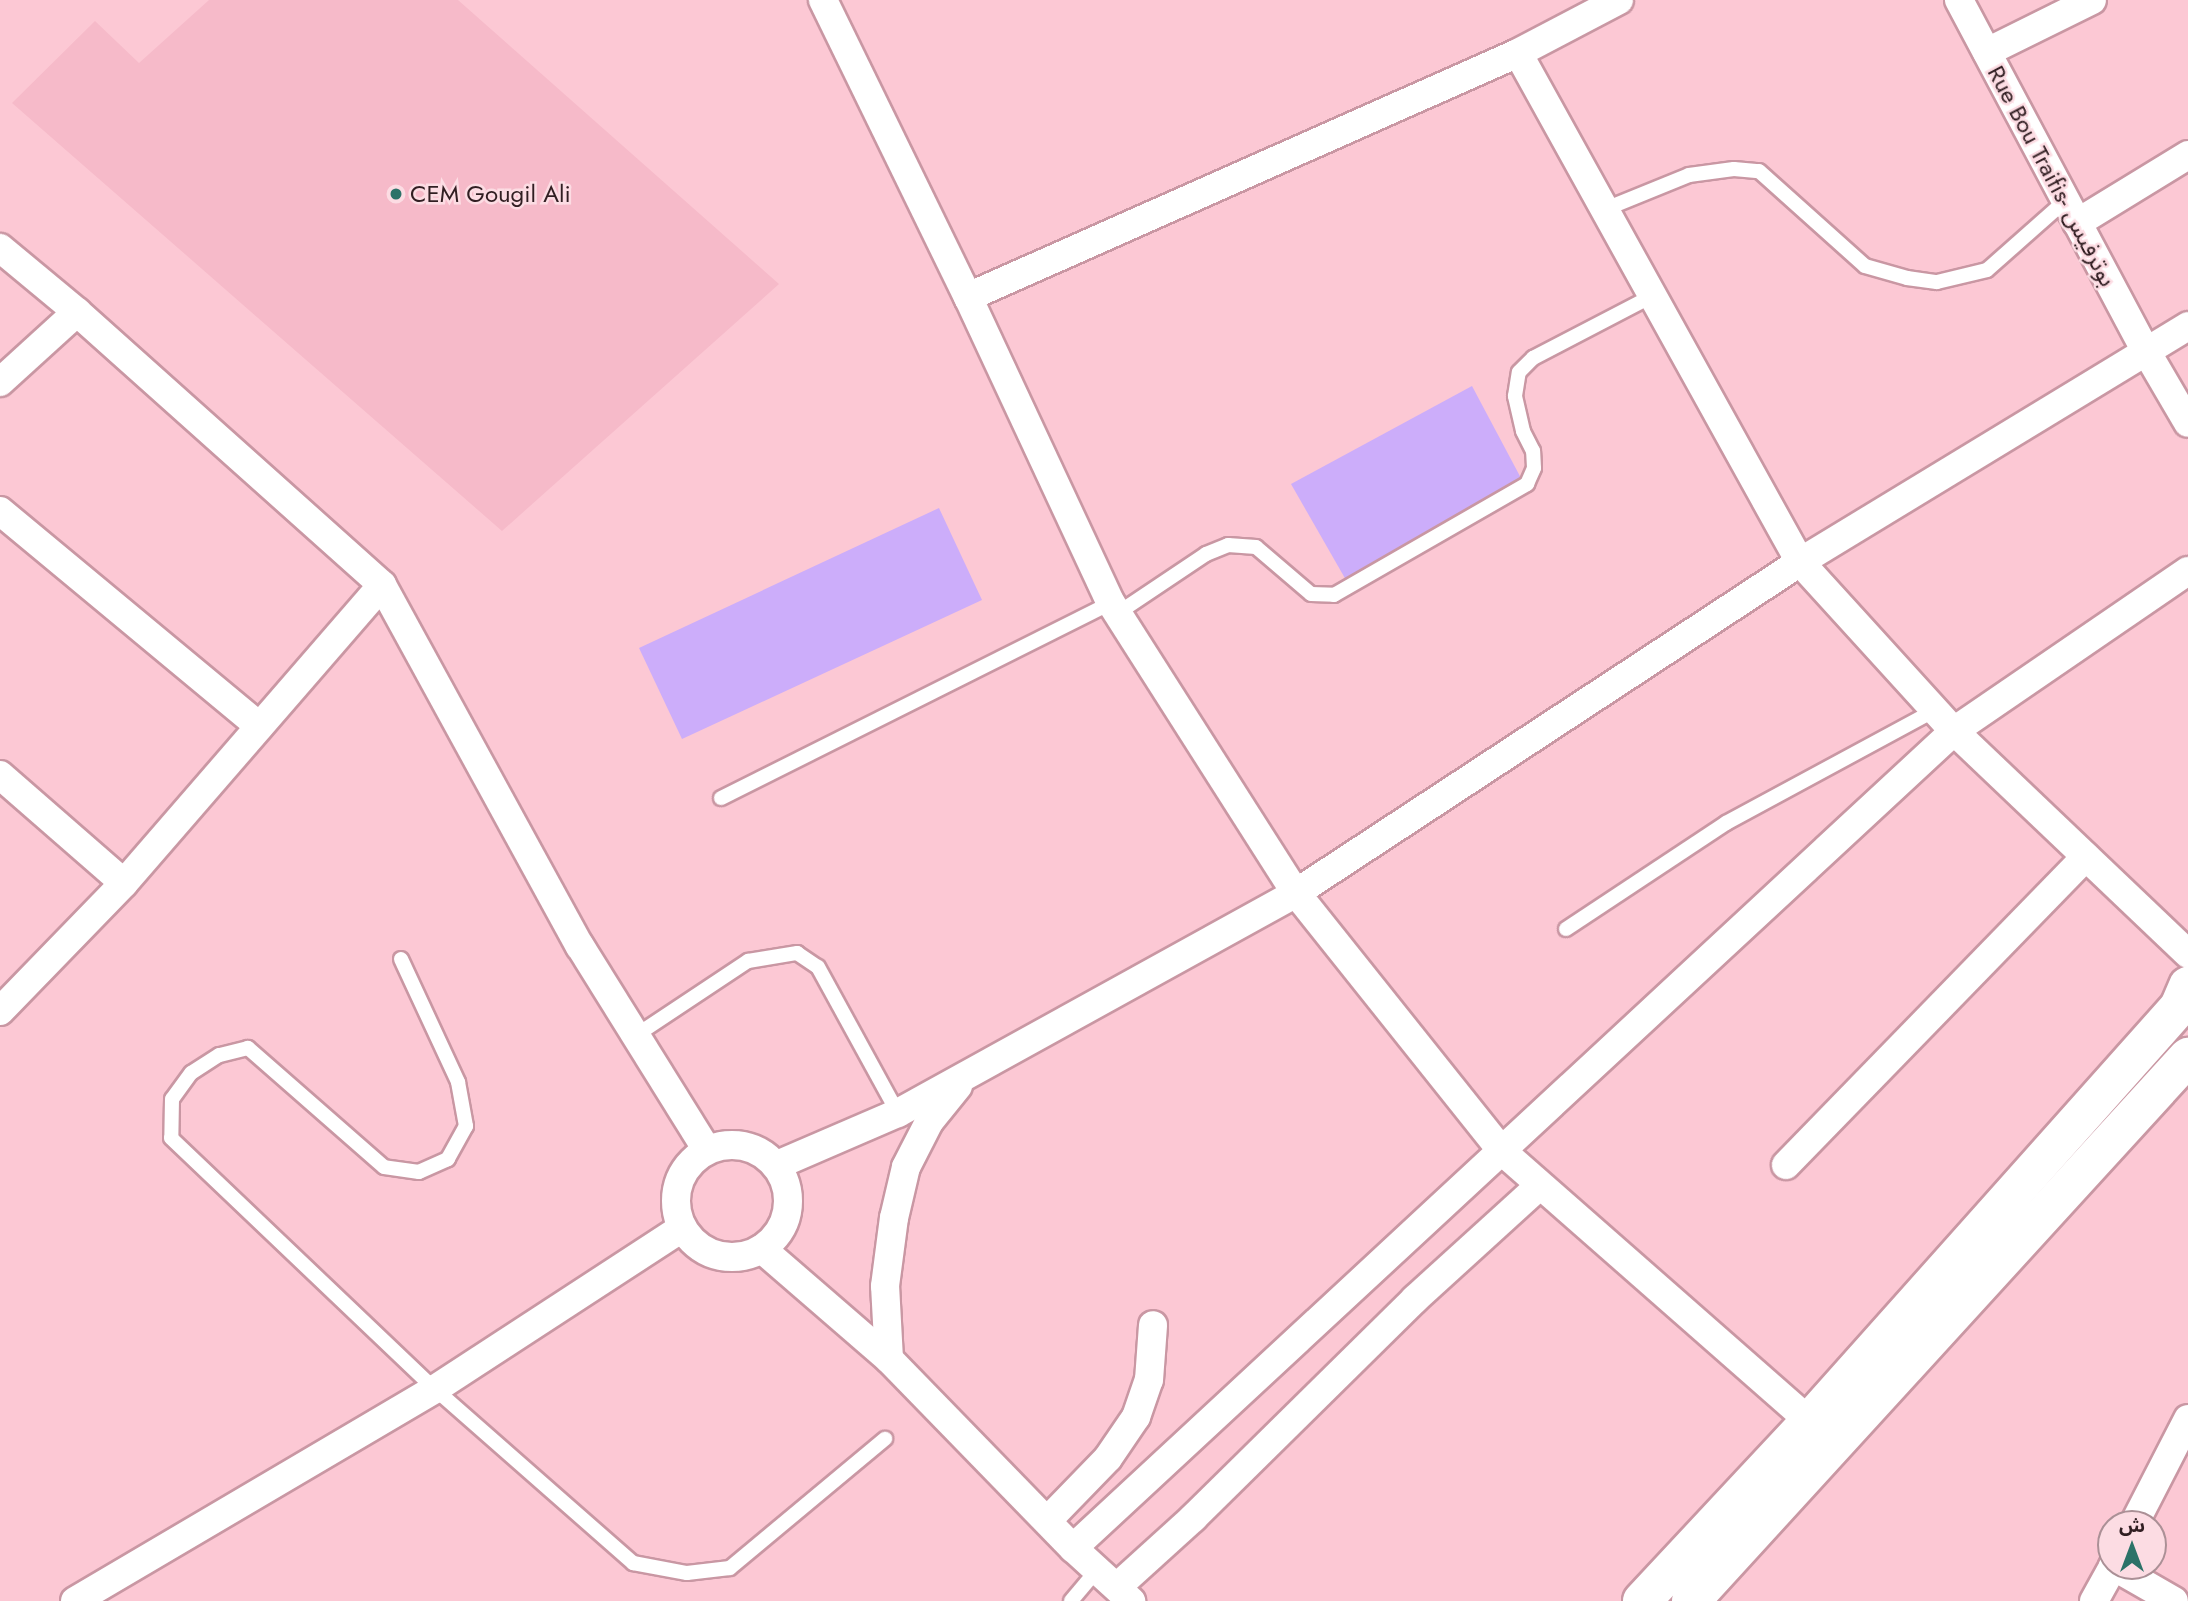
<!DOCTYPE html>
<meta charset="utf-8">
<style>
body{margin:0}
#map{position:relative;width:2188px;height:1601px;overflow:hidden;background:#fcc8d4;font-family:Jost,"Noto Sans Arabic",sans-serif}
div>[style]{position:absolute}
[style*='--x']{left:calc(var(--x)*1px);top:calc(var(--y)*1px);width:calc(var(--w)*1px);rotate:calc(var(--a)*1deg)}
.built>*{inset:0;background:#f6bac9}
.green>*{inset:0;background:#ccadfa}
.roads{filter:drop-shadow(2px 0 #c997a3) drop-shadow(-2px 0 #c997a3) drop-shadow(0 2px #c997a3) drop-shadow(0 -2px #c997a3)}
.lane>*{height:14px;margin:-7px;padding:0 7px;transform-origin:7px;border-radius:7px;background:#fff}
.street>*{height:28px;margin:-14px;padding:0 14px;transform-origin:14px;border-radius:14px;background:#fff}
.street>.ring{margin:-14px;padding:0;box-sizing:content-box;background:none;border:28px solid #fff;border-radius:50%}
.secondary>*{height:38px;margin:-19px;padding:0 19px;transform-origin:19px;border-radius:19px;background:#fff}
.dots>*{width:19px;height:19px;translate:-50% -50%;box-sizing:border-box;border:4px solid #fcdce3;border-radius:50%}
span{translate:-50% -50%;white-space:nowrap;text-align:center;line-height:1.15;-webkit-text-stroke:5px #fcdce3;paint-order:stroke}
.street-label{font-size:24px;color:#311e22}
.poi-label{font-size:24px;color:#311e22}
.left{translate:0 -50%;text-align:left}
.north{position:absolute;left:2097px;top:1510px;width:70px;height:70px;box-sizing:border-box;background:#fcdce3;border:2px solid #ab9096;border-radius:50%;rotate:0deg;font-size:19px;font-weight:700;line-height:28px;text-align:center;color:#311e22}
.north::after{content:'';display:block;margin:auto;width:24px;height:32px;background:#2c7268;clip-path:polygon(50% 0,100% 100%,50% 72%,0 100%)}
</style>
<div id="map">
<div class="built">
<div style="clip-path:polygon(209px 0,458px 0,779px 284px,502px 531px,12px 103px,95px 21px,139px 63px)"></div>
</div>
<div class="green">
<div style="clip-path:polygon(1472px 386px,1522px 480px,1350px 587px,1291px 484px)"></div>
<div style="clip-path:polygon(939px 508px,982px 600px,682px 739px,639px 648px)"></div>
</div>
<div class="roads">
<div class="lane">
<div style="--x:1603;--y:210;--w:93;--a:-22.1"></div>
<div style="--x:1689;--y:175;--w:45;--a:-7.6"></div>
<div style="--x:1734;--y:169;--w:25;--a:5"></div>
<div style="--x:1759;--y:171;--w:142;--a:41.9"></div>
<div style="--x:1865;--y:266;--w:44;--a:15.9"></div>
<div style="--x:1907;--y:278;--w:30;--a:8"></div>
<div style="--x:1937;--y:282;--w:51;--a:-13.5"></div>
<div style="--x:1987;--y:270;--w:106;--a:-41.5"></div>
<div style="--x:1118;--y:613;--w:106;--a:-33.8"></div>
<div style="--x:1206;--y:554;--w:24;--a:-22"></div>
<div style="--x:1228;--y:545;--w:28;--a:4"></div>
<div style="--x:1256;--y:547;--w:72;--a:40.5"></div>
<div style="--x:1311;--y:594;--w:23;--a:2"></div>
<div style="--x:1334;--y:595;--w:223;--a:-29.9"></div>
<div style="--x:1527;--y:484;--w:17;--a:-66"></div>
<div style="--x:1534;--y:468;--w:17;--a:-93"></div>
<div style="--x:1533;--y:451;--w:22;--a:-117"></div>
<div style="--x:1523;--y:431;--w:36;--a:-103"></div>
<div style="--x:1515;--y:396;--w:24;--a:-81"></div>
<div style="--x:1519;--y:372;--w:20;--a:-45"></div>
<div style="--x:1533;--y:358;--w:134;--a:-27.5"></div>
<div style="--x:721;--y:798;--w:436;--a:-26.6"></div>
<div style="--x:1566;--y:929;--w:192;--a:-33.5"></div>
<div style="--x:1726;--y:823;--w:238;--a:-28.4"></div>
<div style="--x:401;--y:959;--w:136;--a:65.1"></div>
<div style="--x:458;--y:1082;--w:45;--a:79.7"></div>
<div style="--x:466;--y:1126;--w:38;--a:119"></div>
<div style="--x:448;--y:1159;--w:32;--a:156"></div>
<div style="--x:419;--y:1172;--w:35;--a:-172"></div>
<div style="--x:384;--y:1167;--w:181;--a:-138.8"></div>
<div style="--x:248;--y:1048;--w:30;--a:166"></div>
<div style="--x:219;--y:1055;--w:33;--a:147"></div>
<div style="--x:191;--y:1073;--w:32;--a:126"></div>
<div style="--x:172;--y:1099;--w:39;--a:91"></div>
<div style="--x:171;--y:1138;--w:364;--a:43.6"></div>
<div style="--x:435;--y:1389;--w:264;--a:41.3"></div>
<div style="--x:633;--y:1563;--w:55;--a:10.5"></div>
<div style="--x:687;--y:1573;--w:43;--a:-6.6"></div>
<div style="--x:730;--y:1568;--w:202;--a:-39.8"></div>
<div style="--x:635;--y:1036;--w:136;--a:-33.6"></div>
<div style="--x:748;--y:961;--w:50;--a:-9.3"></div>
<div style="--x:797;--y:953;--w:25;--a:34"></div>
<div style="--x:818;--y:967;--w:166;--a:61.3"></div>
<div style="--x:1071;--y:1601;--w:40;--a:-50"></div>
</div>
<div class="street">
<div style="--x:823;--y:0;--w:331;--a:64"></div>
<div style="--x:968;--y:297;--w:338;--a:65"></div>
<div style="--x:1111;--y:603;--w:344;--a:57.5"></div>
<div style="--x:1296;--y:893;--w:332;--a:51.4"></div>
<div style="--x:1503;--y:1152;--w:427;--a:41.3"></div>
<div style="--x:1959;--y:0;--w:398;--a:62"></div>
<div style="--x:2146;--y:351;--w:83;--a:59.7"></div>
<div style="--x:1987;--y:52;--w:117;--a:-26.3"></div>
<div style="--x:1518;--y:53;--w:582;--a:61.01"></div>
<div style="--x:1800;--y:562;--w:229;--a:47.7"></div>
<div style="--x:1954;--y:731;--w:323;--a:43.6"></div>
<div style="--x:2077;--y:223;--w:130;--a:-31.5"></div>
<div style="--x:0;--y:248;--w:100;--a:39.7"></div>
<div style="--x:77;--y:312;--w:409;--a:41.8"></div>
<div style="--x:382;--y:585;--w:412;--a:61.3"></div>
<div style="--x:580;--y:946;--w:240;--a:58.1"></div>
<div style="--x:968;--y:297;--w:602;--a:-23.92"></div>
<div style="--x:1518;--y:53;--w:114;--a:-27.7"></div>
<div style="--x:0;--y:382;--w:104;--a:-42.3"></div>
<div style="--x:0;--y:511;--w:337;--a:39.7"></div>
<div style="--x:0;--y:775;--w:164;--a:41.1"></div>
<div style="--x:0;--y:1011;--w:178;--a:-45.9"></div>
<div style="--x:124;--y:883;--w:394;--a:-49.1"></div>
<div class="ring" style="left:676px;top:1145px;width:84px;height:84px"></div>
<div style="--x:777;--y:1165;--w:132;--a:-23.3"></div>
<div style="--x:898;--y:1113;--w:455;--a:-28.9"></div>
<div style="--x:1296;--y:893;--w:603;--a:-33.29"></div>
<div style="--x:1800;--y:562;--w:454;--a:-31.3"></div>
<div style="--x:1786;--y:1165;--w:430;--a:-45.8"></div>
<div style="--x:762;--y:1249;--w:168;--a:40.9"></div>
<div style="--x:889;--y:1359;--w:264;--a:45.8"></div>
<div style="--x:1073;--y:1548;--w:79;--a:42.4"></div>
<div style="--x:889;--y:1359;--w:73;--a:-93.1"></div>
<div style="--x:885;--y:1286;--w:69;--a:-82.5"></div>
<div style="--x:894;--y:1218;--w:52;--a:-76.8"></div>
<div style="--x:906;--y:1167;--w:51;--a:-62.9"></div>
<div style="--x:929;--y:1122;--w:46;--a:-51.1"></div>
<div style="--x:1048;--y:1520;--w:86;--a:-45.9"></div>
<div style="--x:1108;--y:1458;--w:50;--a:-55.7"></div>
<div style="--x:1136;--y:1417;--w:39;--a:-71"></div>
<div style="--x:1149;--y:1380;--w:55;--a:-85.8"></div>
<div style="--x:2134;--y:1524;--w:118;--a:-62.8"></div>
<div style="--x:1073;--y:1548;--w:1202;--a:-42.84"></div>
<div style="--x:1954;--y:731;--w:283;--a:-34.4"></div>
<div style="--x:2113;--y:1566;--w:70;--a:29.8"></div>
<div style="--x:1117;--y:1587;--w:103;--a:-42.2"></div>
<div style="--x:1193;--y:1518;--w:312;--a:-44.6"></div>
<div style="--x:1415;--y:1299;--w:168;--a:-42.3"></div>
<div style="--x:75;--y:1601;--w:418;--a:-30.5"></div>
<div style="--x:435;--y:1389;--w:295;--a:-33.1"></div>
<div style="--x:2094;--y:1601;--w:38;--a:-61"></div>
</div>
<div class="secondary">
<div style="--x:1642;--y:1601;--w:246;--a:-47"></div>
<div style="--x:1810;--y:1421;--w:555;--a:-48.29"></div>
<div style="--x:2179;--y:1007;--w:23;--a:-67"></div>
<div style="--x:1691;--y:1601;--w:737;--a:-47.59"></div>
</div>
</div>
<div class="dots">
<div style="left:396px;top:194px;background:#2c7268"></div>
</div>
<div class="street-label">
<span style="left:2052px;top:176px;rotate:62deg">Rue Bou Traifis- بوترفيس</span>
</div>
<div class="poi-label">
<span class="left" style="left:410px;top:194px">CEM Gougil Ali</span>
</div>
<div class="north">ش</div>
</div>
